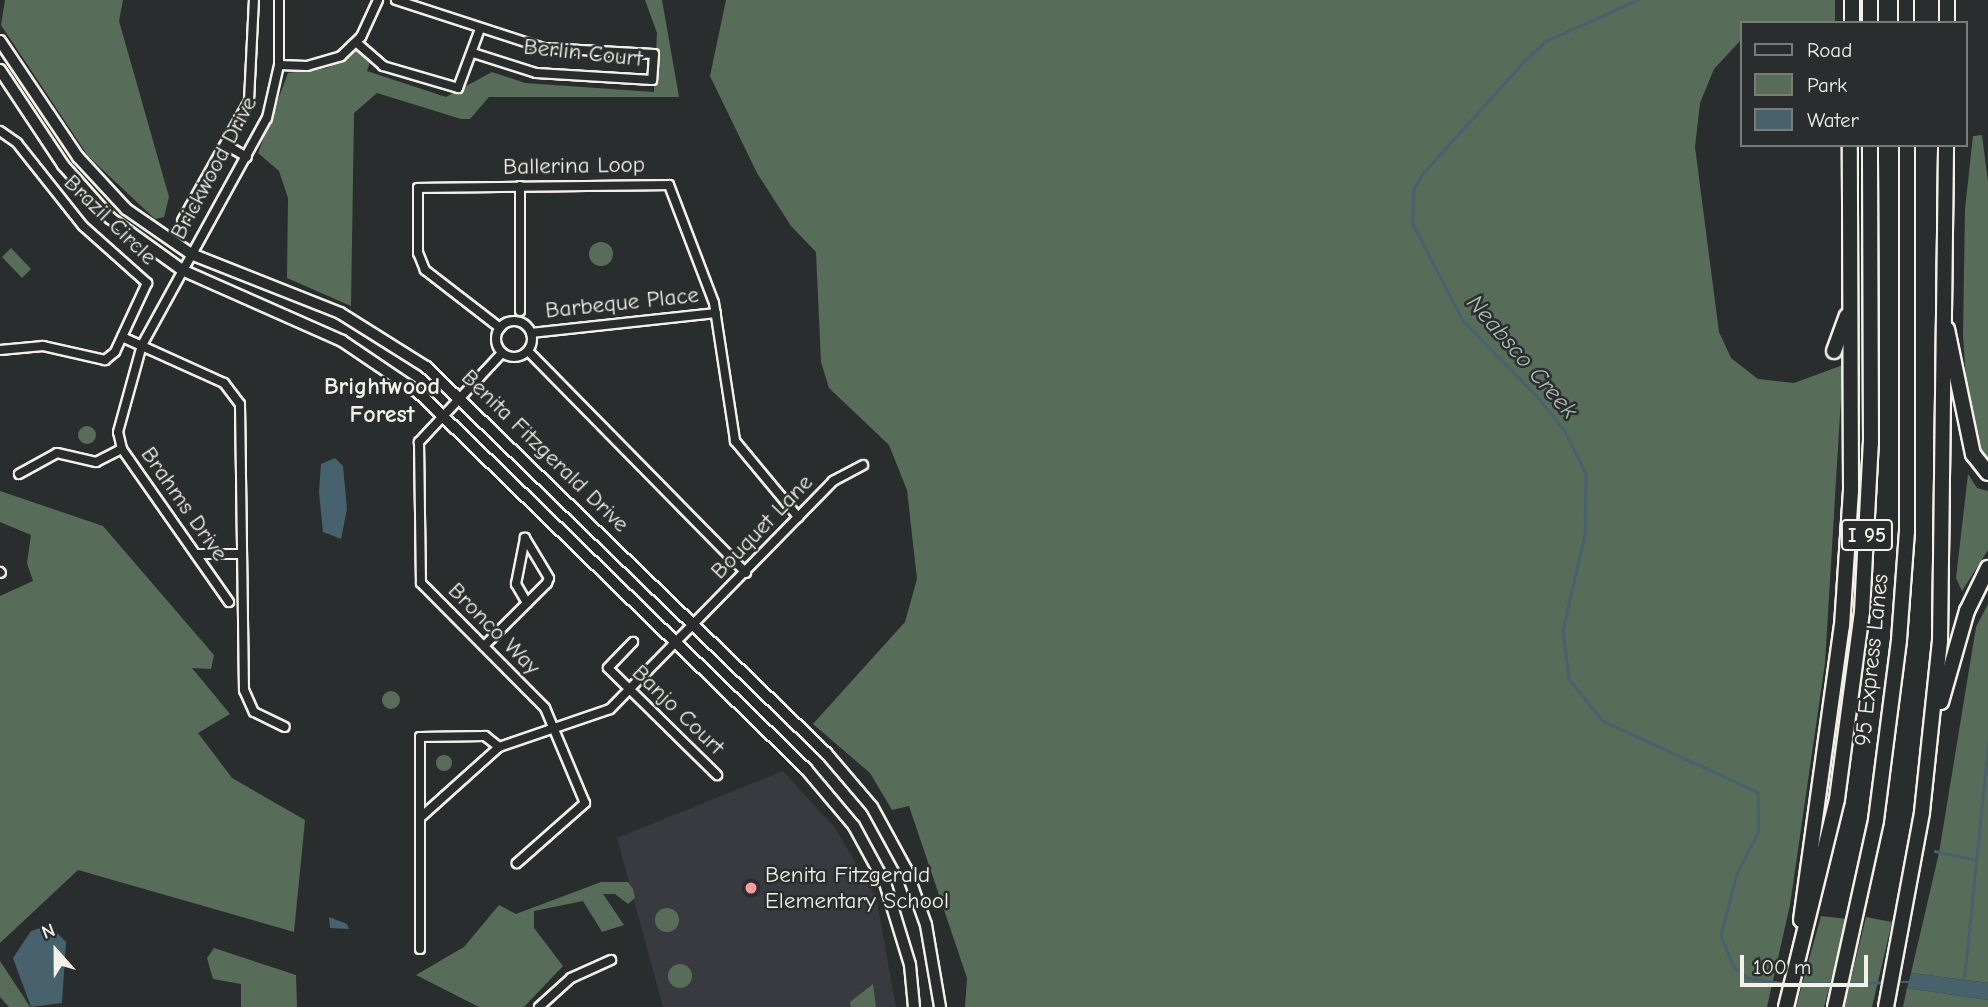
<!DOCTYPE html>
<style>
body{margin:0}
#map{position:relative;width:1988px;height:1007px;overflow:hidden;background:#2a2d2e;font-family:"Comic Neue",sans-serif}
div>[style]{position:absolute}
[style*='--x']{left:calc(var(--x)*1px);top:calc(var(--y)*1px);width:calc(var(--w)*1px);rotate:calc(var(--a)*1deg)}
.built>*{inset:0;background:#383a40}
.green>*{inset:0;background:#576d59}
.round{border-radius:50%}
.water>*{inset:0;background:#48626d}
.stream>*{height:2.5px;margin:-1.25px;padding:0 1.25px;transform-origin:1.25px;border-radius:1.25px;background:#48626d}
.roads{filter:drop-shadow(2px 0 #f4f1e8) drop-shadow(-2px 0 #f4f1e8) drop-shadow(0 2px #f4f1e8) drop-shadow(0 -2px #f4f1e8)}
.street>*{height:8px;margin:-4px;padding:0 4px;transform-origin:4px;border-radius:4px;background:#2a2d2e}
.street>.ring{margin:-4px;padding:0;box-sizing:content-box;background:none;border:8px solid #2a2d2e;border-radius:50%}
.secondary>*{height:10px;margin:-5px;padding:0 5px;transform-origin:5px;border-radius:5px;background:#2a2d2e}
.highway>*{height:14px;margin:-7px;padding:0 7px;transform-origin:7px;border-radius:7px;background:#2a2d2e}
.dots>*{width:19px;height:19px;translate:-50% -50%;box-sizing:border-box;border:4px solid #2a2d2e;border-radius:50%}
span{translate:-50% -50%;white-space:nowrap;text-align:center;line-height:1.15;-webkit-text-stroke:5px #2a2d2e;paint-order:stroke}
.shield-label span{padding:2px 5px;background:#2a2d2e;border:2px solid;border-radius:5px;-webkit-text-stroke-width:0}
.shield-label{font-size:21px;color:#f4f1e8;font-weight:700}
.street-label{font-size:23px;color:#f4f1e8}
.poi-label{font-size:23px;color:#f4f1e8}
.left{translate:0 -50%;text-align:left}
.water-label{font-size:24px;color:#afb8b7;font-style:italic}
.neighbourhood-label{font-size:24px;color:#f4f1e8;font-weight:700}
.legend{position:absolute;left:1740px;top:21px;width:228px;height:126px;box-sizing:border-box;background:#2a2d2e;border:2px solid #7b7b78;margin:0;padding:9px 12px;list-style:none;font-size:21px;color:#f4f1e8}
.legend li{display:flex;align-items:center;gap:14px;height:35px}
.legend b{width:35px;border:2px solid #7b7b78}
.north{position:absolute;left:21px;top:916px;width:70px;height:70px;-webkit-text-stroke:5px #2a2d2e;paint-order:stroke;rotate:339deg;font-size:19px;font-weight:700;line-height:28px;text-align:center;color:#f4f1e8}
.north::after{content:'';display:block;margin:auto;width:24px;height:32px;background:#f4f1e8;clip-path:polygon(50% 0,100% 100%,50% 72%,0 100%)}
.scale{position:absolute;left:1740px;top:955px;width:128px;height:32px;box-sizing:border-box;border:4px solid #f4f1e8;border-top:0;padding-left:9px;font-size:21px;line-height:24px;white-space:nowrap;color:#f4f1e8;-webkit-text-stroke:5px #2a2d2e;paint-order:stroke}
</style>
<div id="map">
<div class="built">
<div style="clip-path:polygon(783px 771px,835px 828px,876px 897px,896px 1007px,663px 1007px,617px 838px)"></div>
</div>
<div class="green">
<div style="clip-path:polygon(5px 0,123px 0,119px 21px,169px 197px,164px 217px,155px 219px,88px 156px,1px 25px)"></div>
<div style="clip-path:polygon(645px 0,662px 0,679px 97px,489px 97px,470px 119px,461px 119px,377px 93px,354px 113px,351px 306px,287px 278px,288px 198px,279px 171px,258px 153px,288px 73px,327px 68px,357px 49px,370px 62px,367px 71px,446px 97px,492px 72px,525px 83px,654px 92px,657px 33px)"></div>
<div style="clip-path:polygon(726px 0,1835px 0,1835px 21px,1741px 23px,1741px 40px,1714px 69px,1700px 103px,1695px 147px,1719px 332px,1731px 358px,1758px 379px,1794px 383px,1843px 365px,1825px 663px,1790px 905px,1767px 1007px,965px 1007px,967px 978px,909px 806px,892px 810px,870px 773px,813px 724px,905px 622px,917px 579px,907px 490px,889px 445px,829px 388px,821px 362px,816px 252px,791px 226px,757px 173px,710px 76px)"></div>
<div style="clip-path:polygon(1982px 135px,1988px 182px,1988px 461px,1977px 442px,1967px 395px,1963px 335px,1965px 209px,1973px 136px)"></div>
<div class="round" style="left:589px;top:242px;width:24px;height:24px"></div>
<div style="clip-path:polygon(11px 248px,31px 269px,22px 278px,2px 257px)"></div>
<div class="round" style="left:78px;top:426px;width:18px;height:18px"></div>
<div style="clip-path:polygon(1968px 474px,1977px 488px,1988px 491px,1988px 550px,1962px 591px,1956px 578px)"></div>
<div style="clip-path:polygon(0 491px,103px 526px,214px 655px,211px 669px,192px 668px,230px 714px,198px 733px,232px 778px,305px 820px,294px 932px,78px 870px,0 943px,0 596px,33px 581px,27px 563px,31px 535px,0 522px)"></div>
<div style="clip-path:polygon(1988px 604px,1988px 983px,1911px 973px,1939px 853px,1976px 627px)"></div>
<div class="round" style="left:382px;top:691px;width:18px;height:18px"></div>
<div class="round" style="left:436px;top:755px;width:16px;height:16px"></div>
<div style="clip-path:polygon(601px 882px,628px 882px,633px 889px,635px 898px,628px 904px,615px 894px,603px 894px,624px 925px,602px 932px,583px 901px,534px 911px,534px 928px,563px 966px,524px 1007px,479px 1007px,416px 975px,464px 947px,499px 905px,516px 914px)"></div>
<div class="round" style="left:655px;top:908px;width:24px;height:24px"></div>
<div style="clip-path:polygon(1821px 916px,1847px 919px,1824px 1007px,1796px 1007px)"></div>
<div style="clip-path:polygon(1866px 917px,1892px 922px,1872px 1007px,1844px 1007px)"></div>
<div style="clip-path:polygon(214px 948px,296px 975px,297px 1007px,241px 1007px,241px 984px,213px 979px,207px 958px)"></div>
<div style="clip-path:polygon(0 961px,25px 999px,30px 1007px,9px 1007px,0 997px)"></div>
<div class="round" style="left:668px;top:964px;width:24px;height:24px"></div>
<div style="clip-path:polygon(873px 984px,876px 1007px,851px 1007px,850px 1002px)"></div>
<div style="clip-path:polygon(1907px 988px,1988px 1000px,1988px 1007px,1903px 1007px)"></div>
</div>
<div class="water">
<div style="clip-path:polygon(335px 458px,343px 466px,347px 509px,341px 539px,323px 532px,319px 492px,321px 464px)"></div>
<div style="clip-path:polygon(329px 917px,347px 924px,349px 929px,330px 928px)"></div>
<div style="clip-path:polygon(49px 925px,66px 942px,62px 1003px,31px 1007px,13px 958px,31px 931px)"></div>
<div style="clip-path:polygon(1911px 973px,1988px 983px,1988px 1000px,1907px 988px)"></div>
</div>
<div class="stream">
<div style="--x:1638;--y:0;--w:102;--a:155.7"></div>
<div style="--x:1545;--y:42;--w:28;--a:136"></div>
<div style="--x:1525;--y:61;--w:152;--a:132.1"></div>
<div style="--x:1423;--y:174;--w:17;--a:121"></div>
<div style="--x:1414;--y:189;--w:35;--a:92"></div>
<div style="--x:1413;--y:224;--w:109;--a:62.7"></div>
<div style="--x:1463;--y:321;--w:104;--a:45.4"></div>
<div style="--x:1536;--y:395;--w:46;--a:51.1"></div>
<div style="--x:1565;--y:431;--w:48;--a:64"></div>
<div style="--x:1586;--y:474;--w:61;--a:90.9"></div>
<div style="--x:1585;--y:535;--w:98;--a:103"></div>
<div style="--x:1563;--y:630;--w:49;--a:83"></div>
<div style="--x:1569;--y:679;--w:54;--a:51"></div>
<div style="--x:1603;--y:721;--w:170;--a:24.6"></div>
<div style="--x:1758;--y:792;--w:39;--a:89"></div>
<div style="--x:1759;--y:831;--w:48;--a:117.1"></div>
<div style="--x:1737;--y:874;--w:64;--a:104.5"></div>
<div style="--x:1721;--y:936;--w:34;--a:67"></div>
<div style="--x:1734;--y:967;--w:18;--a:38"></div>
<div style="--x:1748;--y:978;--w:40;--a:8.5"></div>
<div style="--x:1935;--y:851;--w:39;--a:12"></div>
<div style="--x:1964;--y:980;--w:238;--a:-84.2"></div>
<div style="--x:1896;--y:982;--w:14;--a:0"></div>
<div style="--x:1798;--y:983;--w:39;--a:0"></div>
<div style="--x:1847;--y:983;--w:39;--a:-1"></div>
</div>
<div class="roads">
<div class="street">
<div style="--x:396;--y:0;--w:156;--a:18"></div>
<div style="--x:544;--y:48;--w:110;--a:3.1"></div>
<div style="--x:654;--y:54;--w:26;--a:94"></div>
<div style="--x:652;--y:80;--w:116;--a:-176.5"></div>
<div style="--x:536;--y:73;--w:66;--a:-162.4"></div>
<div style="--x:357;--y:43;--w:35;--a:41"></div>
<div style="--x:383;--y:66;--w:78;--a:16.3"></div>
<div style="--x:458;--y:88;--w:63;--a:-69.6"></div>
<div style="--x:279;--y:65;--w:28;--a:2"></div>
<div style="--x:307;--y:66;--w:35;--a:-16"></div>
<div style="--x:341;--y:56;--w:28;--a:-44"></div>
<div style="--x:361;--y:37;--w:41;--a:-65.3"></div>
<div style="--x:0;--y:131;--w:21;--a:35"></div>
<div style="--x:17;--y:143;--w:106;--a:51.5"></div>
<div style="--x:83;--y:226;--w:86;--a:41.7"></div>
<div style="--x:147;--y:283;--w:76;--a:114.9"></div>
<div style="--x:115;--y:352;--w:13;--a:141"></div>
<div style="--x:105;--y:360;--w:64;--a:-167.3"></div>
<div style="--x:43;--y:346;--w:43;--a:174.7"></div>
<div style="--x:226;--y:145;--w:24;--a:30"></div>
<div style="--x:520;--y:186;--w:125;--a:90"></div>
<div style="--x:182;--y:221;--w:137;--a:-60.8"></div>
<div style="--x:249;--y:101;--w:101;--a:-87.2"></div>
<div class="ring" style="left:496px;top:321px;width:28px;height:28px"></div>
<div style="--x:500;--y:328;--w:95;--a:-142.3"></div>
<div style="--x:425;--y:270;--w:18;--a:-112"></div>
<div style="--x:418;--y:253;--w:65;--a:-90"></div>
<div style="--x:418;--y:188;--w:251;--a:-0.7"></div>
<div style="--x:669;--y:185;--w:126;--a:69.1"></div>
<div style="--x:714;--y:303;--w:140;--a:81.3"></div>
<div style="--x:735;--y:441;--w:99;--a:50.3"></div>
<div style="--x:531;--y:333;--w:186;--a:-6.2"></div>
<div style="--x:122;--y:337;--w:112;--a:24.3"></div>
<div style="--x:224;--y:383;--w:26;--a:53"></div>
<div style="--x:240;--y:404;--w:286;--a:89.2"></div>
<div style="--x:244;--y:690;--w:24;--a:66"></div>
<div style="--x:254;--y:712;--w:34;--a:26"></div>
<div style="--x:528;--y:351;--w:311;--a:45.5"></div>
<div style="--x:502;--y:353;--w:122;--a:133"></div>
<div style="--x:419;--y:442;--w:141;--a:89.2"></div>
<div style="--x:421;--y:583;--w:176;--a:45.2"></div>
<div style="--x:545;--y:708;--w:103;--a:67.2"></div>
<div style="--x:585;--y:803;--w:91;--a:138.6"></div>
<div style="--x:19;--y:474;--w:43;--a:-28.9"></div>
<div style="--x:57;--y:453;--w:40;--a:13"></div>
<div style="--x:96;--y:462;--w:29;--a:-27"></div>
<div style="--x:196;--y:554;--w:46;--a:0"></div>
<div style="--x:0;--y:572;--w:1;--a:45"></div>
<div style="--x:229;--y:602;--w:187;--a:-125"></div>
<div style="--x:122;--y:449;--w:17;--a:-103"></div>
<div style="--x:118;--y:432;--w:90;--a:-74.6"></div>
<div style="--x:142;--y:345;--w:259;--a:-61.2"></div>
<div style="--x:267;--y:118;--w:54;--a:-77.2"></div>
<div style="--x:279;--y:65;--w:65;--a:-90"></div>
<div style="--x:633;--y:642;--w:36;--a:134"></div>
<div style="--x:608;--y:668;--w:153;--a:44.5"></div>
<div style="--x:484;--y:646;--w:89;--a:-45"></div>
<div style="--x:547;--y:583;--w:5;--a:-68"></div>
<div style="--x:549;--y:578;--w:47;--a:-121"></div>
<div style="--x:525;--y:538;--w:47;--a:101.1"></div>
<div style="--x:516;--y:584;--w:22;--a:60"></div>
<div style="--x:421;--y:817;--w:105;--a:-41.9"></div>
<div style="--x:499;--y:747;--w:117;--a:-18.9"></div>
<div style="--x:610;--y:709;--w:319;--a:-45.6"></div>
<div style="--x:833;--y:481;--w:34;--a:-28"></div>
<div style="--x:420;--y:949;--w:212;--a:-90"></div>
<div style="--x:420;--y:737;--w:65;--a:-0.9"></div>
<div style="--x:485;--y:736;--w:18;--a:38"></div>
<div style="--x:539;--y:1007;--w:43;--a:-42.2"></div>
<div style="--x:571;--y:978;--w:44;--a:-24.2"></div>
</div>
<div class="secondary">
<div style="--x:0;--y:41;--w:140;--a:56.1"></div>
<div style="--x:78;--y:157;--w:71;--a:47.3"></div>
<div style="--x:126;--y:209;--w:79;--a:34.7"></div>
<div style="--x:191;--y:254;--w:160;--a:21.6"></div>
<div style="--x:340;--y:313;--w:102;--a:32.1"></div>
<div style="--x:426;--y:367;--w:556;--a:43.98"></div>
<div style="--x:826;--y:753;--w:71;--a:49.6"></div>
<div style="--x:872;--y:807;--w:71;--a:61.3"></div>
<div style="--x:906;--y:869;--w:59;--a:70.3"></div>
<div style="--x:926;--y:925;--w:83;--a:80.3"></div>
<div style="--x:0;--y:70;--w:114;--a:56.4"></div>
<div style="--x:63;--y:165;--w:71;--a:48.4"></div>
<div style="--x:110;--y:218;--w:89;--a:35.8"></div>
<div style="--x:182;--y:270;--w:175;--a:23.9"></div>
<div style="--x:342;--y:341;--w:93;--a:34"></div>
<div style="--x:419;--y:393;--w:540;--a:44.17"></div>
<div style="--x:806;--y:769;--w:75;--a:49.9"></div>
<div style="--x:854;--y:826;--w:65;--a:61.5"></div>
<div style="--x:885;--y:883;--w:86;--a:73"></div>
<div style="--x:910;--y:965;--w:42;--a:84.6"></div>
</div>
<div class="highway">
<div style="--x:1852;--y:0;--w:23;--a:90"></div>
<div style="--x:1870;--y:0;--w:23;--a:90"></div>
<div style="--x:1906;--y:0;--w:23;--a:90"></div>
<div style="--x:1947;--y:0;--w:23;--a:90"></div>
<div style="--x:1947;--y:329;--w:128;--a:78.3"></div>
<div style="--x:1973;--y:454;--w:24;--a:52"></div>
<div style="--x:1834;--y:351;--w:37;--a:-70"></div>
<div style="--x:1941;--y:702;--w:95;--a:-74.1"></div>
<div style="--x:1967;--y:611;--w:48;--a:-64"></div>
<div style="--x:1801;--y:920;--w:297;--a:-82.1"></div>
<div style="--x:1842;--y:626;--w:136;--a:-86.2"></div>
<div style="--x:1851;--y:490;--w:345;--a:-90.2"></div>
<div style="--x:1786;--y:1007;--w:214;--a:-76.2"></div>
<div style="--x:1837;--y:799;--w:189;--a:-82.4"></div>
<div style="--x:1862;--y:612;--w:169;--a:-87"></div>
<div style="--x:1871;--y:443;--w:298;--a:-90.2"></div>
<div style="--x:1835;--y:1007;--w:191;--a:-77.6"></div>
<div style="--x:1876;--y:820;--w:181;--a:-82.7"></div>
<div style="--x:1899;--y:640;--w:108;--a:-85.8"></div>
<div style="--x:1907;--y:532;--w:387;--a:-90"></div>
<div style="--x:1886;--y:1007;--w:198;--a:-79.5"></div>
<div style="--x:1922;--y:812;--w:172;--a:-84"></div>
<div style="--x:1940;--y:641;--w:496;--a:-89.3"></div>
</div>
</div>
<div class="dots">
<div style="left:751px;top:888px;background:#ff9aa2"></div>
</div>
<div class="shield-label">
<span style="left:1867px;top:535px">I 95</span>
</div>
<div class="street-label">
<span style="left:583px;top:53px;rotate:6deg">Berlin Court</span>
<span style="left:574px;top:166px;rotate:-1deg">Ballerina Loop</span>
<span style="left:214px;top:168px;rotate:-62deg">Brickwood Drive</span>
<span style="left:110px;top:220px;rotate:44deg">Brazil Circle</span>
<span style="left:622px;top:303px;rotate:-6deg">Barbeque Place</span>
<span style="left:545px;top:451px;rotate:44deg">Benita Fitzgerald Drive</span>
<span style="left:184px;top:504px;rotate:55deg">Brahms Drive</span>
<span style="left:762px;top:527px;rotate:-46deg">Bouquet Lane</span>
<span style="left:494px;top:629px;rotate:45deg">Bronco Way</span>
<span style="left:1872px;top:660px;rotate:-84deg">95 Express Lanes</span>
<span style="left:678px;top:710px;rotate:44deg">Banjo Court</span>
</div>
<div class="poi-label">
<span class="left" style="left:765px;top:888px">Benita Fitzgerald<br>Elementary School</span>
</div>
<div class="water-label">
<span style="left:1522px;top:357px;rotate:49deg">Neabsco Creek</span>
</div>
<div class="neighbourhood-label">
<span style="left:382px;top:401px">Brightwood<br>Forest</span>
</div>
<ul class="legend">
<li><b style="height:9px;background:#2a2d2e"></b>Road</li>
<li><b style="height:19px;background:#576d59"></b>Park</li>
<li><b style="height:19px;background:#48626d"></b>Water</li>
</ul>
<div class="north">N</div>
<div class="scale">100 m</div>
</div>
